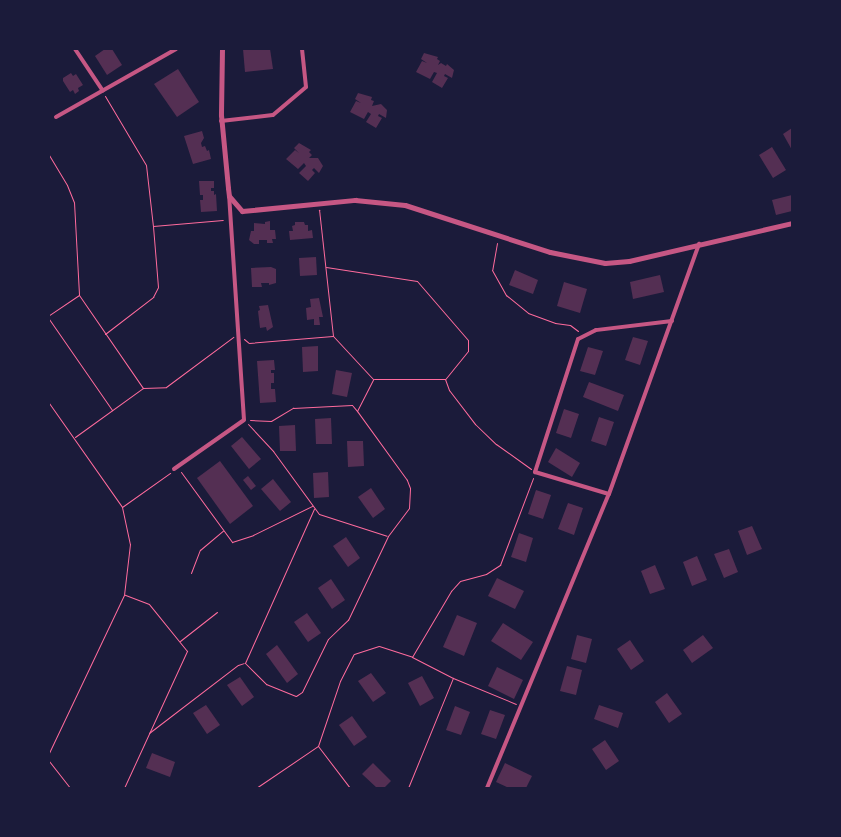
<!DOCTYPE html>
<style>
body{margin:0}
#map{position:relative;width:841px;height:837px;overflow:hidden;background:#1b1b3a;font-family:Mulish,sans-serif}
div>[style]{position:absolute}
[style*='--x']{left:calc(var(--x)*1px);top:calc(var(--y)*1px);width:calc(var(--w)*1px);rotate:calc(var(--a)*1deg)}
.building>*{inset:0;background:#542f53}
.path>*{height:1px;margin:-0.5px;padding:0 0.5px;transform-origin:0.5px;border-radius:0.5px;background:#ff6b9d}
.minor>*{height:4px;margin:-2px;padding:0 2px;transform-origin:2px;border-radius:2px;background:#c65784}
.tertiary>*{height:5px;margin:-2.5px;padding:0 2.5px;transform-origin:2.5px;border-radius:2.5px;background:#c65784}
span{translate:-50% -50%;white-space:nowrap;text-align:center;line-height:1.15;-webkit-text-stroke:5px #1b1b3a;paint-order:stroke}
.frame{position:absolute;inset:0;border:50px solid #1b1b3a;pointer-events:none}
</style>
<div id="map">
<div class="building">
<div style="clip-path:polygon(105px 49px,112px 49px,122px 65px,107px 75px,95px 56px)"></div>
<div style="clip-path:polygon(243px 49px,270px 49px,273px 69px,245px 72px)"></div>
<div style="clip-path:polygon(424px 53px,438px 57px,437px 59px,440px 61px,438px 65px,441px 63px,446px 66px,447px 64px,454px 70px,452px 78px,445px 74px,444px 76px,448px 78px,442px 88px,432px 82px,437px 73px,434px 72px,430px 79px,416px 72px,422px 61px,427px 63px,421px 59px)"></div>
<div style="clip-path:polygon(178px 69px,199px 102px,177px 117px,154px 84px)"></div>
<div style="clip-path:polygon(71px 73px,73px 76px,76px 74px,83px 85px,78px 88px,79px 91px,75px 94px,73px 90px,70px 92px,63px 81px,63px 78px)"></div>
<div style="clip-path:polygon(358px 93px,372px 97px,371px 100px,374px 101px,372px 106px,381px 104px,387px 110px,386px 118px,379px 114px,378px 116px,382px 118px,376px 128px,366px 122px,371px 114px,368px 112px,364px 119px,350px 112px,356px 101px,361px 103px,355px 99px)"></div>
<div style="clip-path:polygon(792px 128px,792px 150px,783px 134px)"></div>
<div style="clip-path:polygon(202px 131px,204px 138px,201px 143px,202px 147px,205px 146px,207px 151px,209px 150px,211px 159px,193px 164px,184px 136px)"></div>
<div style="clip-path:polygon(299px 143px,311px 150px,309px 152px,312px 155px,309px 158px,318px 158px,323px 166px,319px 173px,314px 168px,312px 170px,315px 173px,308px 181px,299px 173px,306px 166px,304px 163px,298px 169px,286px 159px,295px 150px,299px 153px,294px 148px)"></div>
<div style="clip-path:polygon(772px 147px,786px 170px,773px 178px,759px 155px)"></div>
<div style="clip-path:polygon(199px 181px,214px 181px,214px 188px,211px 188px,211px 191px,214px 191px,214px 195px,216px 194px,217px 211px,201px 212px,200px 200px,203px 200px,203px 195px,200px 195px)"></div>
<div style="clip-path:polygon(792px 195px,792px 211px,776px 215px,772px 200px)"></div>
<div style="clip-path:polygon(270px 221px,270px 230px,275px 230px,276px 239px,272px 239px,273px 243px,267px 243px,267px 240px,259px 240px,259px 244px,254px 244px,249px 240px,251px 231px,254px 231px,254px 223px,265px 224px,265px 222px)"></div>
<div style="clip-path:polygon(295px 222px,304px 222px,305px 225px,308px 225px,308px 231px,312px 230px,313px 238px,290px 240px,289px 231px,293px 231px,292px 226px,295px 225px)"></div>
<div style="clip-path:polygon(316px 257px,317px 275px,300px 276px,299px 258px)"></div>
<div style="clip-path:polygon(271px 267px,276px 269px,276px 283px,269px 285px,269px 283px,261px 283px,262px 287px,252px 287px,251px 268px)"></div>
<div style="clip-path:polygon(515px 270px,538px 280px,533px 294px,509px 285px)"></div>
<div style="clip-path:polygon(660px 275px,664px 292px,633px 299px,630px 282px)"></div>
<div style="clip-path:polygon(564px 282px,587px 289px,580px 313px,557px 306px)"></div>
<div style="clip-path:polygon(319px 298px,323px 317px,319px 317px,320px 325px,314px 325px,314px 319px,307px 320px,306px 308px,311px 307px,310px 299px)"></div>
<div style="clip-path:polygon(268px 305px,273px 327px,267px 331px,266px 327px,260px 328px,258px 311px,260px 310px,259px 306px)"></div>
<div style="clip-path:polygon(633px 337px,648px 341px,640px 365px,625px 360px)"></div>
<div style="clip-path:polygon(318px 346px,318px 371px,303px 372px,302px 347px)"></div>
<div style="clip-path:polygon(588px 347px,603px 351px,595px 375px,580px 371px)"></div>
<div style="clip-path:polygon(274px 360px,275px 370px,271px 370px,271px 373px,274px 373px,274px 383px,271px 383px,271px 389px,275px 389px,276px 402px,260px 403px,257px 361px)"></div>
<div style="clip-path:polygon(336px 370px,352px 373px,347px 397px,332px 394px)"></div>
<div style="clip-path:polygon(589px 382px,624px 395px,618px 411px,583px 397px)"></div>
<div style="clip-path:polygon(564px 409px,579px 414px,571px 438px,556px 433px)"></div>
<div style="clip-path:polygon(599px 417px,614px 422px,606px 446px,591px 441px)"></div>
<div style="clip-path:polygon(331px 418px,332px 444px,316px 444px,315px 419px)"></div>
<div style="clip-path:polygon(295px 425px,296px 451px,280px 451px,279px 426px)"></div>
<div style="clip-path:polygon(242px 437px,261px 459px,249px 469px,231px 446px)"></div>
<div style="clip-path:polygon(347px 441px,363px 441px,364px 466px,348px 467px)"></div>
<div style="clip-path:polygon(556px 448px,580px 463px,572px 477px,548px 462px)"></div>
<div style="clip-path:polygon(220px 461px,253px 506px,230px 524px,197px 478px)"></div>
<div style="clip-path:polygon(328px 472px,329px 497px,314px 498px,313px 473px)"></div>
<div style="clip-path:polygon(248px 476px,256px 486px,251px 490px,243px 480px)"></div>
<div style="clip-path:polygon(273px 479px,291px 502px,280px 511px,261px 489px)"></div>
<div style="clip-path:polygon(371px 488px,385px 509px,373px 518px,358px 497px)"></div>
<div style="clip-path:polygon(536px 490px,551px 495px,543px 519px,528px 514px)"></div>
<div style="clip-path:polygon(568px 503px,583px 508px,574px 535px,558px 529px)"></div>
<div style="clip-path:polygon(752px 526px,762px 549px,747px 555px,738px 531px)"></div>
<div style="clip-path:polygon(519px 533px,533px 538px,526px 562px,511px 557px)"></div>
<div style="clip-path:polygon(346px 537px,360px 558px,348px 567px,333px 546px)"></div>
<div style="clip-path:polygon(729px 549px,738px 572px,724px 578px,714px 554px)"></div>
<div style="clip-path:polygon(697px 556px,707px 580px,692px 586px,683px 562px)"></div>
<div style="clip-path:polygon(655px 565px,665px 589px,650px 594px,641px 571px)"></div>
<div style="clip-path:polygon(497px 578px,524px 591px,515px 609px,488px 596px)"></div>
<div style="clip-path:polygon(331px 579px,345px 600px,332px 609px,318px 588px)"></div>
<div style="clip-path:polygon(307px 613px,321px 633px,308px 642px,294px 622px)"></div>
<div style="clip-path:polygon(457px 615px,477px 623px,464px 656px,443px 647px)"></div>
<div style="clip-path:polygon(503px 623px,533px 642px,521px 660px,491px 641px)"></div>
<div style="clip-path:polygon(577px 635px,592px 639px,586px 663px,571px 659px)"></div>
<div style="clip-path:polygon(703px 635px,713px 648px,692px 663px,683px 650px)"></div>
<div style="clip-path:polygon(630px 640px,644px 661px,631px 670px,617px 649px)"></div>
<div style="clip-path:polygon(277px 645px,298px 674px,287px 683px,266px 654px)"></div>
<div style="clip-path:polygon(567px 666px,582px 670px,576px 695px,560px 691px)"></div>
<div style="clip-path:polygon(497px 667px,523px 680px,514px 699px,488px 686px)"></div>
<div style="clip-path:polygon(371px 673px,386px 693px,373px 702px,358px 681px)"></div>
<div style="clip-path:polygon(422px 676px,434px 698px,420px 706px,408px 683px)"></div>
<div style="clip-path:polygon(240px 677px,254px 697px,242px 706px,227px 685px)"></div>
<div style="clip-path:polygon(667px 693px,682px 714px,669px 723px,655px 702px)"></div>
<div style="clip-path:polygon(206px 705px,220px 725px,207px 734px,193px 713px)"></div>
<div style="clip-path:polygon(599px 705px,623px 713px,618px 728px,594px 719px)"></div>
<div style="clip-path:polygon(455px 706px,470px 712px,461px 735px,446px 730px)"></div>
<div style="clip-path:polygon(490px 710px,505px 715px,496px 739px,481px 734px)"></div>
<div style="clip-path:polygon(352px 716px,367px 737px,354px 746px,339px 725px)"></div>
<div style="clip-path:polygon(605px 740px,619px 761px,606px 770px,592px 749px)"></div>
<div style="clip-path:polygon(152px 753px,175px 762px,170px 777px,146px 768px)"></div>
<div style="clip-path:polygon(373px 763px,391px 781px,384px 788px,377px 788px,362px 774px)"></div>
<div style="clip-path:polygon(505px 763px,532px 776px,526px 788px,509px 788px,496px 782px)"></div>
</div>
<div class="path">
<div style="--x:105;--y:96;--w:80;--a:59.3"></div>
<div style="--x:146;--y:165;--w:61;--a:83.5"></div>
<div style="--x:153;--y:226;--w:70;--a:-4.9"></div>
<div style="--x:49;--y:155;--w:35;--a:59"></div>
<div style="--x:67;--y:185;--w:18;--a:68"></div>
<div style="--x:74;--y:202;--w:93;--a:86.9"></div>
<div style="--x:79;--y:295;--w:36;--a:146"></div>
<div style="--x:497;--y:243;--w:27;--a:100"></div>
<div style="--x:492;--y:270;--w:29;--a:61"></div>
<div style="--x:506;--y:295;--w:28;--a:39"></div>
<div style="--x:528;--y:313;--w:29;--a:20"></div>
<div style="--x:555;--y:323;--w:15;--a:8"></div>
<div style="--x:570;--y:325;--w:10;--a:37"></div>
<div style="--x:326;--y:267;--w:92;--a:8.7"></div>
<div style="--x:417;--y:281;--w:78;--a:49.2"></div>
<div style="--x:468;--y:340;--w:11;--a:90"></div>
<div style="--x:468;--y:351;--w:36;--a:129"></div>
<div style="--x:445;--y:379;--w:12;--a:70"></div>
<div style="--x:449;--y:390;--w:43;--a:52.6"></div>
<div style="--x:475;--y:424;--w:29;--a:44"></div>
<div style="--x:496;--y:444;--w:43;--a:35.5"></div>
<div style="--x:79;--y:295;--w:113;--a:55.5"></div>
<div style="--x:143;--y:388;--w:23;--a:-2"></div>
<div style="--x:166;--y:387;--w:84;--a:-36.7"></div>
<div style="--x:49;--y:319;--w:111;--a:55.3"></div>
<div style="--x:105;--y:334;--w:61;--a:-37.6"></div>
<div style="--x:153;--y:297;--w:11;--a:-63"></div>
<div style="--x:158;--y:287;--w:61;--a:-94.7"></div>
<div style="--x:244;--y:339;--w:6;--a:39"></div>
<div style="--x:249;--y:343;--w:84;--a:-4.8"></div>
<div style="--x:374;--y:379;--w:71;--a:0"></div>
<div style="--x:49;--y:403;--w:127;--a:54.9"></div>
<div style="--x:122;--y:507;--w:38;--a:78"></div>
<div style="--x:130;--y:544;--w:51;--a:96.7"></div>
<div style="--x:124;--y:595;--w:175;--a:115.4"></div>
<div style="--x:250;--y:420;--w:21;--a:3"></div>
<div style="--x:271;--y:421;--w:26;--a:-31"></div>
<div style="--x:293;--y:408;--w:59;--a:-2.9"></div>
<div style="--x:352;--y:405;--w:8;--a:50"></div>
<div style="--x:357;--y:411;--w:36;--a:-63"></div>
<div style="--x:373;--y:379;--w:59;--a:-132.9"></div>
<div style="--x:333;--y:336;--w:127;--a:-96.3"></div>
<div style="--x:248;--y:424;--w:37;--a:47"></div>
<div style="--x:273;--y:451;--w:78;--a:53.9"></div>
<div style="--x:319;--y:514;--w:71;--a:17.9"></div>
<div style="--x:75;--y:437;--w:84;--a:-35.8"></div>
<div style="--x:181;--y:472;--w:87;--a:53.9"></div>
<div style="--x:232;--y:542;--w:22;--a:-18"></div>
<div style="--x:253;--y:535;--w:66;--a:-26.2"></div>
<div style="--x:122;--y:507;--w:59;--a:-35.3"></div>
<div style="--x:191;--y:573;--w:25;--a:-69"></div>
<div style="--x:200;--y:550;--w:30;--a:-40"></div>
<div style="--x:180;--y:641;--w:47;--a:-38.1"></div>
<div style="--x:412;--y:657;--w:77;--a:-59.4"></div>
<div style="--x:451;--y:591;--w:13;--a:-48"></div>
<div style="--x:460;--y:581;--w:27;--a:-15"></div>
<div style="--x:486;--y:574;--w:17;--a:-33"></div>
<div style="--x:500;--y:565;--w:93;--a:-69.2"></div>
<div style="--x:245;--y:663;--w:30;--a:45"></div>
<div style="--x:266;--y:684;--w:32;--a:22"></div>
<div style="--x:296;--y:696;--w:7;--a:-34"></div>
<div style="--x:302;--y:692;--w:59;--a:-63.9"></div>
<div style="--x:328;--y:639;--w:28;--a:-44"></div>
<div style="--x:348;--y:620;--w:93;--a:-64.5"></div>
<div style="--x:388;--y:536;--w:35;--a:-53"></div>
<div style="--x:409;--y:508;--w:20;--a:-87"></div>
<div style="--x:410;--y:488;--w:9;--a:-111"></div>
<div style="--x:407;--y:480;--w:85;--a:-125.9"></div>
<div style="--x:245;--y:663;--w:169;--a:-65.9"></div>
<div style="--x:149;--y:733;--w:112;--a:-37.4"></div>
<div style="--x:238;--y:665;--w:6;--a:-18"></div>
<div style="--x:318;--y:746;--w:69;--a:-71.3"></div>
<div style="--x:340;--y:681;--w:30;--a:-63"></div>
<div style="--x:354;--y:654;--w:26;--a:-18"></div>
<div style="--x:379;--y:646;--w:35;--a:18"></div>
<div style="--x:412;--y:657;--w:46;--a:27.1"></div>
<div style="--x:49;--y:761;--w:34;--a:52"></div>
<div style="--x:124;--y:788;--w:151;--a:-65.3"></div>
<div style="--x:187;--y:651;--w:60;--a:-129"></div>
<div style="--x:149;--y:604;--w:26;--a:-159"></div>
<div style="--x:256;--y:788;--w:75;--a:-34.1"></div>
<div style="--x:318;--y:746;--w:53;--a:52.7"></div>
<div style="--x:408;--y:788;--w:119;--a:-67.8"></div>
<div style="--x:453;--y:678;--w:68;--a:22.4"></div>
</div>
<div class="minor">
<div style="--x:75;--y:49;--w:50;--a:56.3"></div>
<div style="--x:56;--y:117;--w:138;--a:-29.5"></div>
<div style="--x:221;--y:121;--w:52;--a:-6.6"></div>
<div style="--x:273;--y:115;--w:43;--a:-40.3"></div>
<div style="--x:306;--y:87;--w:38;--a:-96"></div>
<div style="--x:672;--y:321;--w:77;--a:173.2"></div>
<div style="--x:596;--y:330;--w:20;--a:153"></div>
<div style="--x:578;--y:339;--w:140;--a:107.9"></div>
<div style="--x:535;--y:472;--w:77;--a:16.6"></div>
<div style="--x:609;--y:494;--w:266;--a:-70.2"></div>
<div style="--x:174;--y:469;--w:85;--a:-35"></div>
<div style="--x:244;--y:420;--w:225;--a:-93.8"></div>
<div style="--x:487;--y:788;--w:318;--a:-67.5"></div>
</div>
<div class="tertiary">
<div style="--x:222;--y:49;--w:66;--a:90.9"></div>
<div style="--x:221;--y:115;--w:73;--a:84.5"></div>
<div style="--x:228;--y:188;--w:8;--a:83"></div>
<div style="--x:229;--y:196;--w:20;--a:49"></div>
<div style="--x:242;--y:211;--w:114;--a:-5.6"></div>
<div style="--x:355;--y:200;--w:50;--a:5.7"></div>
<div style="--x:405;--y:205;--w:152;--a:18"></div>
<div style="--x:550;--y:252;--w:56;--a:11.3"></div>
<div style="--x:605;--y:263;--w:24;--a:-5"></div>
<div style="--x:629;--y:261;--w:167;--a:-13.1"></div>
</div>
<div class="frame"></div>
</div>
